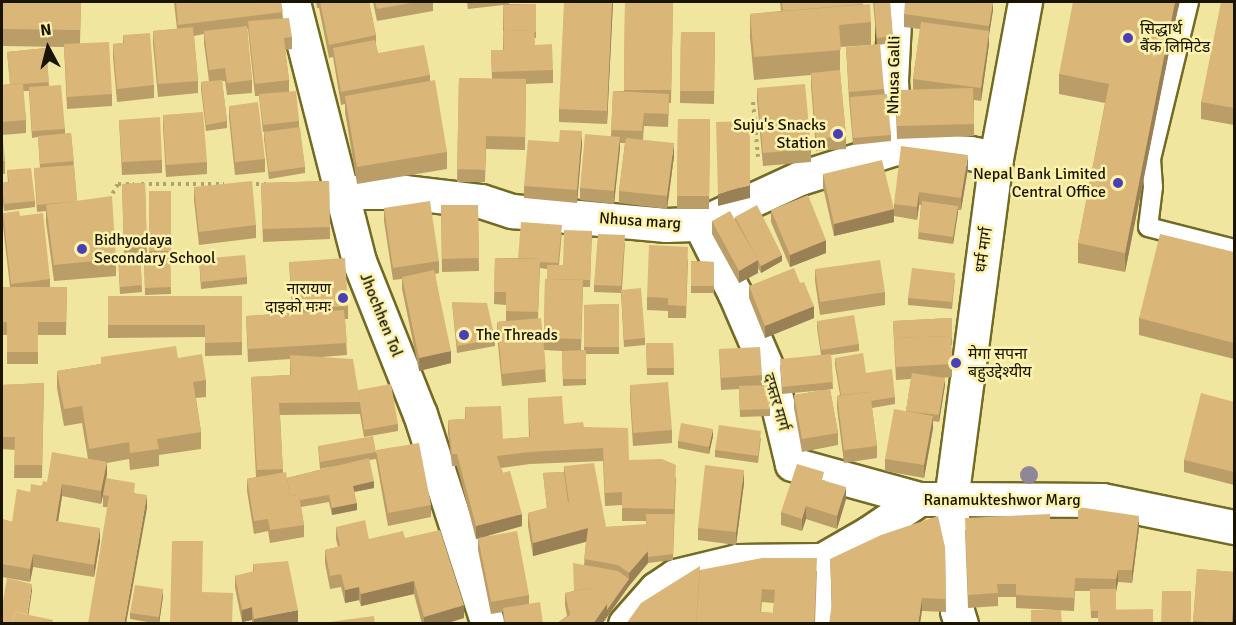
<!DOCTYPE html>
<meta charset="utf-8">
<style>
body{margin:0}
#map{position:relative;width:1236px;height:625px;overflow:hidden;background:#f0e6a0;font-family:Signika,"Noto Sans Devanagari",sans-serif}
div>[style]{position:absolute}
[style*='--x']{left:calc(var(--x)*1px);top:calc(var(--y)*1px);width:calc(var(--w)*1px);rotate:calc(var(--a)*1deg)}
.path>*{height:4px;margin-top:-2px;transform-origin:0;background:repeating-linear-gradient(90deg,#ada46e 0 3px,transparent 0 7.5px)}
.roads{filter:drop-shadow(2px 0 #736a24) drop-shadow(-2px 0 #736a24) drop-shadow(0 2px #736a24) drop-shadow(0 -2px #736a24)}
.service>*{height:18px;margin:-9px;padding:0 9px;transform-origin:9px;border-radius:9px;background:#fff}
.minor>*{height:33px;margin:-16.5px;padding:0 16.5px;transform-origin:16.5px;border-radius:16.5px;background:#fff}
.tertiary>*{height:33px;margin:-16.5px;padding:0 16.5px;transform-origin:16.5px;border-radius:16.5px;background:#fff}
.trees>*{width:18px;height:18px;margin:-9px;border-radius:50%;background:#8f8798}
.wall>*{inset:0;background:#bb9d68}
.shaded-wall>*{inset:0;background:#998055}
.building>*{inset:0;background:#dab779}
.dots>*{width:16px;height:16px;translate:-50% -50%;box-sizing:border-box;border:3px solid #fdf3ad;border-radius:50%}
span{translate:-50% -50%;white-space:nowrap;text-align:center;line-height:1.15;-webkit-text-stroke:5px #fdf3ad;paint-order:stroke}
.poi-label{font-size:16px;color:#181400}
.left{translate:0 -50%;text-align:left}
.right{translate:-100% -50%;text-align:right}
.street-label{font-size:16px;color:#181400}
.frame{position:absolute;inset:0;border:3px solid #181400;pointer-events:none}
.north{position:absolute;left:18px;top:18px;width:60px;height:60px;-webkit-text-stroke:4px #fdf3ad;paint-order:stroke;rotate:353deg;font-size:16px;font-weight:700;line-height:24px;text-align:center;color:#181400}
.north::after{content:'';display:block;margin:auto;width:21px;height:27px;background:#181400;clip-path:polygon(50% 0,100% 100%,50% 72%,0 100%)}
</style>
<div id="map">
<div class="path">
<div style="--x:753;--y:102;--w:55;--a:84.8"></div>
<div style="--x:141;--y:184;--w:83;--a:0"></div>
<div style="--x:249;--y:184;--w:17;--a:0"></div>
<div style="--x:109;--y:200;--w:18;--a:-61"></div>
<div style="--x:118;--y:184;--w:16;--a:0"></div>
</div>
<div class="roads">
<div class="service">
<div style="--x:1189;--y:2;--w:162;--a:103.6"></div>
<div style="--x:1151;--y:159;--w:28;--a:86"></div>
<div style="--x:1153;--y:187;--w:40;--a:97.1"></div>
<div style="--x:1148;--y:227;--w:89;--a:14.3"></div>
<div style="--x:822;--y:560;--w:64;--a:89.1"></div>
</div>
<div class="minor">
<div style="--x:293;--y:2;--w:267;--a:75.7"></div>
<div style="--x:359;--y:261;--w:165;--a:68.3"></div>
<div style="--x:420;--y:414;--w:221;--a:72.1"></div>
<div style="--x:895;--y:148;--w:67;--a:-93.4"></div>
<div style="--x:891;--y:81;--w:79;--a:-87.1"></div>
<div style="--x:342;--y:192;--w:62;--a:0"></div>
<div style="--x:404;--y:192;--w:78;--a:6.7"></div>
<div style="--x:481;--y:201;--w:33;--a:18"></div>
<div style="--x:512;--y:211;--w:155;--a:5.2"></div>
<div style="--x:666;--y:225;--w:34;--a:-2"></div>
<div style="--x:700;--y:224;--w:110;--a:-24.7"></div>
<div style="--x:800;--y:178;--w:100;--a:-17.5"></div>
<div style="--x:895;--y:148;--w:75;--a:3.8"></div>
<div style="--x:970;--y:153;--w:26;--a:11"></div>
<div style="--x:700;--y:224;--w:78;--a:63.4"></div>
<div style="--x:735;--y:294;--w:90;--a:66.6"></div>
<div style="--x:771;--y:377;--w:89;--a:76.4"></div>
<div style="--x:792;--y:464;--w:132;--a:15.4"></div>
<div style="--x:625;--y:624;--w:47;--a:-48.5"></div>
<div style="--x:656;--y:589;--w:23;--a:-34"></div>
<div style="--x:675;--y:576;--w:64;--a:-13.6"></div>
<div style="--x:737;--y:561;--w:85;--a:-0.7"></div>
<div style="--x:822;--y:560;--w:54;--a:-29.9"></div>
<div style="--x:869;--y:533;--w:60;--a:-34.2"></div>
<div style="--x:919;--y:499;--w:32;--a:0"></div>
<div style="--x:951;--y:499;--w:112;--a:86.9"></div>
<div style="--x:957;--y:611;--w:14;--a:73"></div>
</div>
<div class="tertiary">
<div style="--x:1025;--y:2;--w:159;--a:100.5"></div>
<div style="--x:996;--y:158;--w:344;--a:97.5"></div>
<div style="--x:951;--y:499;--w:151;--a:0.4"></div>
<div style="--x:1102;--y:500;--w:135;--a:11.6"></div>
</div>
</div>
<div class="trees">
<div style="left:1029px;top:475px"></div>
</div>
<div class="wall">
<div style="clip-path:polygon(2px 2px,81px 2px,80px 43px,112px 94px,112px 106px,67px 109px,64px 47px,2px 46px)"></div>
<div style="clip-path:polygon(174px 2px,281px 2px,283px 18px,292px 37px,292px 49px,285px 50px,289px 80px,289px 91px,299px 121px,299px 127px,305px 167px,305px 173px,269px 179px,264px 139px,264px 132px,268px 131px,263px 132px,259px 96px,255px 96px,248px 29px,247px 29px,252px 80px,252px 93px,227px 95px,225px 81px,222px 81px,227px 121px,227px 128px,206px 131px,201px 89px,201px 82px,209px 81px,204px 43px,204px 34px,194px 36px,198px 81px,198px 93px,158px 97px,153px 44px,153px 31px,177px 29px)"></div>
<div style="clip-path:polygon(316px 2px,369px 2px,376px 35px,376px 45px,378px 53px,430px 75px,430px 81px,447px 152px,447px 169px,357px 184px,345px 112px,345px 104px,341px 105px,333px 57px,329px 58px,319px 8px,317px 8px)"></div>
<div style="clip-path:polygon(373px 2px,433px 2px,433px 11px,377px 21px)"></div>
<div style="clip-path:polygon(467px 2px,509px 2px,509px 4px,536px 4px,536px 38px,534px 38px,535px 45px,553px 70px,553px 83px,526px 84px,525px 150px,486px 149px,485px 182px,457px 182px,459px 78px,492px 79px,491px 50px,503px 50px,503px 5px,468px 9px)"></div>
<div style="clip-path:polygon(613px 2px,607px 124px,559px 122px,559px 109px)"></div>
<div style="clip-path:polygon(625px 2px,673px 2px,671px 103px,669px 103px,668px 127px,644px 126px,643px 140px,674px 156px,667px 209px,619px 203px,619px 191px,625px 143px,620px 143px,614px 204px,580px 200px,580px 188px,611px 136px,613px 91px,624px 91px)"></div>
<div style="clip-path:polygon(780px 2px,863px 2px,863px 4px,871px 22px,871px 45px,840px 47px,840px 72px,846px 136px,846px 149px,816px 151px,811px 86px,811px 75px,754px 80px,750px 37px,750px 14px,781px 11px)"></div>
<div style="clip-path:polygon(873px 2px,890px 2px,893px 43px,877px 45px)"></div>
<div style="clip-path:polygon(993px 2px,993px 10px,989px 35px,989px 44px,981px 101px,974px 100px,974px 136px,897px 139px,895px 90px,913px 90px,913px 79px,920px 29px,904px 27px,904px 14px)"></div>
<div style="clip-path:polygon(1179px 2px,1125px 272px,1078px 263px,1078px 243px,1105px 103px,1059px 94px,1059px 74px)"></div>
<div style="clip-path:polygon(1234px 2px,1234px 125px,1201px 119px,1201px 102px)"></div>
<div style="clip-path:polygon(681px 32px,715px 32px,714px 104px,680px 103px)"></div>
<div style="clip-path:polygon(123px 35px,154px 85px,154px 98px,117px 102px,113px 57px,113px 44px,123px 43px)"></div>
<div style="clip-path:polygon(846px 47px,884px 89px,891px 135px,891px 141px,853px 145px,849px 99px)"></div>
<div style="clip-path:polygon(46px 48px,49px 86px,65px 129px,65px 134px,71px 133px,77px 201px,116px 259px,116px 276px,54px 281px,46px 222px,46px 211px,37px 212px,34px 168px,40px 168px,38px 137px,32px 138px,29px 91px,23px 91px,26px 120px,26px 133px,2px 135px,2px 85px,10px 84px,7px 52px)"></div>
<div style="clip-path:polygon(757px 88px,811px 149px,811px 162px,763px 166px,757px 100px)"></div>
<div style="clip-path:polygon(229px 106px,265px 159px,265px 172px,235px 175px,229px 118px)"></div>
<div style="clip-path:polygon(163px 115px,207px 162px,207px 174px,166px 177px,163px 128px)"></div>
<div style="clip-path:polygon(678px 119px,710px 119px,709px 209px,677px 209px)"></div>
<div style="clip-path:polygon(119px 120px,162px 160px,162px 173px,122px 175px)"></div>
<div style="clip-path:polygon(2px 139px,5px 161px,5px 174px,2px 174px)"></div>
<div style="clip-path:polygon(582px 144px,577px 203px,524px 198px,524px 186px)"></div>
<div style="clip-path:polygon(968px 168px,961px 210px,958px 210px,953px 244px,918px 239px,921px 205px,919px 205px,917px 220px,894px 216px,894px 222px,834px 236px,823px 187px,823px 174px,894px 209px,894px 204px)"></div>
<div style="clip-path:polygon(7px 170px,35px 201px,35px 207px,4px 211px,2px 194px,2px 183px,8px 182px)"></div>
<div style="clip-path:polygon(329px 181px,330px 239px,263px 242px,261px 183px)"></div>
<div style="clip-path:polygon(145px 183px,147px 253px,149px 253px,149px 191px,171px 191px,170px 258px,171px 294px,145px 295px,144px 254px,140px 254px,142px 292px,120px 294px,118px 254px,124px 254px,122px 184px)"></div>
<div style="clip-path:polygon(194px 187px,256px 225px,256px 238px,199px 245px,194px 200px)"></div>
<div style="clip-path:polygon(441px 205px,478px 205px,479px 271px,442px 272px)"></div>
<div style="clip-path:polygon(384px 208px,439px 261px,439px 273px,435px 274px,451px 363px,419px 371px,402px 289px,402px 279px,393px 280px,384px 221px)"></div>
<div style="clip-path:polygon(771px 210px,826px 253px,790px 267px,771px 222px)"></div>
<div style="clip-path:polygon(3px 213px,20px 216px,50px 279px,50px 287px,67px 287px,66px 335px,38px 335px,38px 364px,7px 364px,7px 335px,2px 335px,2px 287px,10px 287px,3px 226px)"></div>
<div style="clip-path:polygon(735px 217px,782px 261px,761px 273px,758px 268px,758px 273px,739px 283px,712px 234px,712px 221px,735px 219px)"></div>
<div style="clip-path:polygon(evenodd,592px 231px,590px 287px,583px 287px,581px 350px,584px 350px,584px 305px,619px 304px,619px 354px,586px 354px,586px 385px,563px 386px,562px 351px,544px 350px,546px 382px,502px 386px,497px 334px,497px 322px,506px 321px,506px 305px,494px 304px,495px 258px,518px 258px,562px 232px,559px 265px,563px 265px,592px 231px,540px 268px,547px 269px,547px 279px,545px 279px,544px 345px,538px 318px,540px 268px)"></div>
<div style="clip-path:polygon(625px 242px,622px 290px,645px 338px,645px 345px,624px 347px,621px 293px,594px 292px,594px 285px)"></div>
<div style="clip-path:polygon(1234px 252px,1234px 359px,1139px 335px,1139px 318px)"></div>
<div style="clip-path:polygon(199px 259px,247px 277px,247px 284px,201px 289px)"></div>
<div style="clip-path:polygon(688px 259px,686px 318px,668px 318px,668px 311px,647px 310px,647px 297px)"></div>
<div style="clip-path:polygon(691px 261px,714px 262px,714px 293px,691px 293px)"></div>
<div style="clip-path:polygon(289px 262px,348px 306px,348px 319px,345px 319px,347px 355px,322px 357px,358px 390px,398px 424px,398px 431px,364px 437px,360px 414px,280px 415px,283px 473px,287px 478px,339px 465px,320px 469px,318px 446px,376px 452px,431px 505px,431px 517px,388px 526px,376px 459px,369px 460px,374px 488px,354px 492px,357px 510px,332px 515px,329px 502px,301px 507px,304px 525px,304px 537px,270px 543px,268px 531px,254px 534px,247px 491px,247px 479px,256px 477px,251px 377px,290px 375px,290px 359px,248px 362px,246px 316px,292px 313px)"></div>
<div style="clip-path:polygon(815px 269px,885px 292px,885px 305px,820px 315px,815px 281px)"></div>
<div style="clip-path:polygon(955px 279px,952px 309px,908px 305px,908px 298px)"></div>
<div style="clip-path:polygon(749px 286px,814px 318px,765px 338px,749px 298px)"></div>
<div style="clip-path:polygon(108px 296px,242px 296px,242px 355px,205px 356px,205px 337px,108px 338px)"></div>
<div style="clip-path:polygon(452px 302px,495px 339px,495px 346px,457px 353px)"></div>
<div style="clip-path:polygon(952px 318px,952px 345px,951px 345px,952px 377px,941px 378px,945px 385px,939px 422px,933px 421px,933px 428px,924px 478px,885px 471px,885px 459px,906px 411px,911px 379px,896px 380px,893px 321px)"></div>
<div style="clip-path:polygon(817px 321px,859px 344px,859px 351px,831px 355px,833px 389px,830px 389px,838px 433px,838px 445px,802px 452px,794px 408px,794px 395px,825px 390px,782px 394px,780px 365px,821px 355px,817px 328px)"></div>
<div style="clip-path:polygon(646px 343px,673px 343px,674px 375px,647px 375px)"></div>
<div style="clip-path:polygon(719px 349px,762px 375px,762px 385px,770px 385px,770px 416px,740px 417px,739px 389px,721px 390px)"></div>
<div style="clip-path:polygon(101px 357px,178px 358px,206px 380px,206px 397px,196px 398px,201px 432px,201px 449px,159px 455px,159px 466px,130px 470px,129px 459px,107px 463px,106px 478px,135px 493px,147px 508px,103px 507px,103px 495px,101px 504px,62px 496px,58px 522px,100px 541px,94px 577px,33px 567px,30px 582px,2px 577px,2px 519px,12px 522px,30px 492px,88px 459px,82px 423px,64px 426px,57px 388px,57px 371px,101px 364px)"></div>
<div style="clip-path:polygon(835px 358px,866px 373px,895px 397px,895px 404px,872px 408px,877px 446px,877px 458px,844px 463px,837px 408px,837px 396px,840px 395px,835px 365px)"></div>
<div style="clip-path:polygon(44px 383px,42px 478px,14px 478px,15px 450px,2px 449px,2px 385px)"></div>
<div style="clip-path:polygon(630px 385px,672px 430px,672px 443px,633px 446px,630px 398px)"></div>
<div style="clip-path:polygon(528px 398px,564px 424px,584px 427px,629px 460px,676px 478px,673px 560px,648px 563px,629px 586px,602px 624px,556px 624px,567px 616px,565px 605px,565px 593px,574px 591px,584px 565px,586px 542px,533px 556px,528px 526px,528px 513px,547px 508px,543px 473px,564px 472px,564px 466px,606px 527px,646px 525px,646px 521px,622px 521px,622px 505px,605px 506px,603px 461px,530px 464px,501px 468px,522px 526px,487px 536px,529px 595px,529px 604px,543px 624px,504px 624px,503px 612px,491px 614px,478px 550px,478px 539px,476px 539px,457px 466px,452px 466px,448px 433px,448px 420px,465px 419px,465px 407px,503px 439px,529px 437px)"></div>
<div style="clip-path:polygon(1234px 402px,1234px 485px,1184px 472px,1184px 460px)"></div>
<div style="clip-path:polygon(713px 436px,709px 454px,678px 448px,678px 441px)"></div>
<div style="clip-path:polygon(761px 438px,758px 463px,715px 457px,715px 450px)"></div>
<div style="clip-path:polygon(824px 480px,846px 499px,837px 529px,806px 519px,802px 531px,781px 525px,781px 512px)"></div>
<div style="clip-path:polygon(744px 483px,736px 545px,698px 540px,698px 528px)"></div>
<div style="clip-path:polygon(1050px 519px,1139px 528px,1132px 583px,1118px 582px,1116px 592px,1098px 618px,1091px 618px,1090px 591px,1075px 591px,1074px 611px,1016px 608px,1016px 597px,998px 597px,998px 606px,968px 608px,965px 530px)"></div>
<div style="clip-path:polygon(336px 527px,369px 539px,405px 538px,464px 618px,444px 624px,422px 624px,414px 594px,361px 606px,359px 600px,345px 603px,341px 587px,330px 589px,325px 563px,325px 550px,338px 547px,336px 539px)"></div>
<div style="clip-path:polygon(945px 547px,946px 612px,832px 607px,830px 559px)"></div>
<div style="clip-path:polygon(253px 564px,298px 622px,292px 624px,252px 624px,252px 620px,242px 622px,235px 588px,235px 576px,253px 572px)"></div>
<div style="clip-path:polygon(1197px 569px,1234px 572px,1234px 602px,1233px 624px,1193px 624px)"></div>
<div style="clip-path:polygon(evenodd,700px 570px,817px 571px,815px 624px,626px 624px,700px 570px,762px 602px,774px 603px,773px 613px,761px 612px,762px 602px)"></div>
<div style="clip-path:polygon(163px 596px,159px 624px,130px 619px,130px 613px)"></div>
</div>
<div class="shaded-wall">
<div style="clip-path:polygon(612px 2px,613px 2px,607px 124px,607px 111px)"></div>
<div style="clip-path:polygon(993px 2px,993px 10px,989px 35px,989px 44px,981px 101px,981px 88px,989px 36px,989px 26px)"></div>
<div style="clip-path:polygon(1175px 2px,1179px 2px,1125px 272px,1125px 253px)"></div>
<div style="clip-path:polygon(582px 131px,582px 144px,577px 203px,577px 190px)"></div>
<div style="clip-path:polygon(620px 137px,620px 149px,614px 204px,614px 191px)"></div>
<div style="clip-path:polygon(674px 143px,674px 156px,667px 209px,667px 196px)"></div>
<div style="clip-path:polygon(968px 155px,968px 168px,961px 210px,961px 198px)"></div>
<div style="clip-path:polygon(750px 185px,750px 198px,718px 206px,718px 194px)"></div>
<div style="clip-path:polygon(919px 192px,919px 205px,917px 220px,917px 207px)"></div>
<div style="clip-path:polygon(958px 206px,958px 213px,953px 244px,953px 237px)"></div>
<div style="clip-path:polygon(894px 209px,894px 222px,834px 236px,834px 224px)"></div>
<div style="clip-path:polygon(826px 240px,826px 253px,790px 267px,790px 255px)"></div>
<div style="clip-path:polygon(782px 255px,782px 261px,761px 273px,761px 266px)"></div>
<div style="clip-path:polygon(758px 260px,758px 273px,739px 283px,739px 271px)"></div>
<div style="clip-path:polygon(814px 306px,814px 318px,765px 338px,765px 326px)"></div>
<div style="clip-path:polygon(451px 351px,451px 363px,419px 371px,419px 358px)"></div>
<div style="clip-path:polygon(945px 378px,945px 385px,939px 422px,939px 415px)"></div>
<div style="clip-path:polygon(933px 416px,933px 428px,924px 478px,924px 465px)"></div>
<div style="clip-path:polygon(713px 429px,713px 436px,709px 454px,709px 447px)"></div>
<div style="clip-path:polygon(107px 462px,107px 475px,101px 504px,101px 491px)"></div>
<div style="clip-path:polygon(744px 470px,744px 483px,736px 545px,736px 532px)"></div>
<div style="clip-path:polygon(374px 481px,374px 488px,353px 492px,353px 486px)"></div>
<div style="clip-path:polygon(62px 484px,62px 496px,56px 534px,56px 521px)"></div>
<div style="clip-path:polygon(846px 487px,846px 499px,837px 529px,837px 516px)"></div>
<div style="clip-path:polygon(147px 495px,147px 508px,126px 624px,124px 624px)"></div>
<div style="clip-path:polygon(357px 503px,357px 510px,332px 515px,332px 508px)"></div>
<div style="clip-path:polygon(806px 506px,806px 519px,802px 531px,802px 519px)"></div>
<div style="clip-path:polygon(522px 514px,522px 526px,476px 539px,476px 526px)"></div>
<div style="clip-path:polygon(1139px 516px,1139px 528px,1132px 583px,1132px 570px)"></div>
<div style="clip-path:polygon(100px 528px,100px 541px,94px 577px,94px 565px)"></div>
<div style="clip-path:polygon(588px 528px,588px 541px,533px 556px,533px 543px)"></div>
<div style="clip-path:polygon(648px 551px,648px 563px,629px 586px,602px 624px,593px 624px,607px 604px,629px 579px,629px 573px)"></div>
<div style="clip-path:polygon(33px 554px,33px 567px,30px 582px,30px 569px)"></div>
<div style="clip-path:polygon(1118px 570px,1118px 582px,1116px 592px,1116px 579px)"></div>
<div style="clip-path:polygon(414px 581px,414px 594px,361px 606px,361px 594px)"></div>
<div style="clip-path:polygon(32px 584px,32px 591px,27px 624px,26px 624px)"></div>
<div style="clip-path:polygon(359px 587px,359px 600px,345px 603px,345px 590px)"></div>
<div style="clip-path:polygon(163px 589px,163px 596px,159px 624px,159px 617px)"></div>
<div style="clip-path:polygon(1234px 589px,1234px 602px,1233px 624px,1232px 624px)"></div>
<div style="clip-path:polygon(922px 598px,922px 611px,920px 624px,918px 624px)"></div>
<div style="clip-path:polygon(464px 605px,464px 618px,444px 624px,424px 624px,424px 617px)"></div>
<div style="clip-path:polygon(252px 607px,252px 620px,242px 622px,242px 610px)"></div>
<div style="clip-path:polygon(298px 610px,298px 622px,292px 624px,254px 624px,254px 619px)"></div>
</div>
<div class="building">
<div style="clip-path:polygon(2px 2px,81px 2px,80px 30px,2px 29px)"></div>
<div style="clip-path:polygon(176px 2px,281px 2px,283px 12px,178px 25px)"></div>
<div style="clip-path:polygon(320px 2px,369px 2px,376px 35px,329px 45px)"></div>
<div style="clip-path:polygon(375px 2px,417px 2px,377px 9px)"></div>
<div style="clip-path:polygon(564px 2px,612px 2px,607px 111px,559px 109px)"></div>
<div style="clip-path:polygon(625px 2px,673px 2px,671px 90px,624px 90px)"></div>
<div style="clip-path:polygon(782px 2px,863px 2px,863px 4px,783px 11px)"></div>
<div style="clip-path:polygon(874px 2px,890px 2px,893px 36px,877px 38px)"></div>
<div style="clip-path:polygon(905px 2px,993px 2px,989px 26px,904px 14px)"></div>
<div style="clip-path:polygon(1073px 2px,1175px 2px,1125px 253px,1078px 243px,1109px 84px,1059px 74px)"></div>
<div style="clip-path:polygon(1221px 2px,1234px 2px,1234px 108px,1201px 102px)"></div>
<div style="clip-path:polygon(536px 4px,536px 32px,534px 32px,534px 30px,504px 31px,503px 5px)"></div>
<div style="clip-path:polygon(870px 4px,871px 22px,839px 25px,841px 50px,754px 57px,750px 14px)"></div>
<div style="clip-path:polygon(289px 18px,292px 37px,284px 38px,289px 80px,255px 84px,248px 21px)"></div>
<div style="clip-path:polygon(921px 22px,989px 31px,981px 88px,913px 79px)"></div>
<div style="clip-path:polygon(247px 26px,252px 80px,227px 83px,225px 68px,209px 70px,204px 31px)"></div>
<div style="clip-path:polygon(193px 27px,198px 81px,158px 84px,153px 31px)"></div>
<div style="clip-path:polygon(534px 30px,535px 45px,552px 44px,553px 70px,492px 72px,491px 50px,504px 50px,503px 31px)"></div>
<div style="clip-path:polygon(681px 32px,715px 32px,714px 91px,680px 91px)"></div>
<div style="clip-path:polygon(150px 33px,154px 85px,117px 89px,113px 44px,124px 43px,123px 35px)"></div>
<div style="clip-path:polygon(375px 40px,378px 53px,424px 45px,430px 75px,341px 92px,333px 48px)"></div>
<div style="clip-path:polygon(109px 42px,112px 94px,67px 97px,64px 44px)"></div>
<div style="clip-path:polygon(880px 44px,884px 89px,849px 92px,846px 47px)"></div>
<div style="clip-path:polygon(46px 48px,49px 82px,23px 84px,23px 83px,10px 84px,7px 52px)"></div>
<div style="clip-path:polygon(840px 70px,846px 136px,816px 139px,811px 73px)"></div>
<div style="clip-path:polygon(459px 78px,526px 79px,525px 137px,486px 136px,485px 170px,457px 169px)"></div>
<div style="clip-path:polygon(222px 80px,227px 121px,206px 125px,201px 82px)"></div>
<div style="clip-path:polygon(435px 80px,447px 152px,357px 167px,345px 96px)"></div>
<div style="clip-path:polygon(23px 83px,26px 120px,2px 122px,2px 85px)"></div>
<div style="clip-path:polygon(805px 84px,811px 149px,763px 153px,757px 88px)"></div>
<div style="clip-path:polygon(61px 85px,65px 129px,32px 131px,29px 87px)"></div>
<div style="clip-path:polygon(973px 88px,974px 124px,897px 126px,895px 90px)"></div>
<div style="clip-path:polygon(296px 91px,299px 121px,263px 125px,259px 94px)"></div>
<div style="clip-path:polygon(613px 91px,669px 94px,668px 114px,644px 113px,642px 131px,611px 130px)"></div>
<div style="clip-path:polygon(887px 94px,891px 135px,853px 138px,850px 97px)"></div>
<div style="clip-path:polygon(258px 102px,265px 159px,235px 162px,229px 106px)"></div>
<div style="clip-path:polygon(203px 112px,207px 162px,166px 165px,163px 115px)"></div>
<div style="clip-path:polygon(160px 117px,162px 160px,122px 162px,119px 120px)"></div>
<div style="clip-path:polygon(678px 119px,710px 119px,709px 196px,677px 196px)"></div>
<div style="clip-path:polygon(750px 121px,750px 185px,718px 194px,716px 122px)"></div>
<div style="clip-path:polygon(300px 127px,305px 167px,269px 172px,264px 132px)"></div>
<div style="clip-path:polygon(560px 130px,582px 131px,577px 190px,524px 186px,528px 140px,559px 142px)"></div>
<div style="clip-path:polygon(71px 133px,74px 161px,40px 164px,38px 136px)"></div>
<div style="clip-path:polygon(585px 134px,620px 137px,614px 191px,580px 188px)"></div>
<div style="clip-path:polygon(626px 138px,674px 143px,667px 196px,619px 191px)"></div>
<div style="clip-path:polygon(2px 139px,3px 139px,5px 161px,2px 161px)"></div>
<div style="clip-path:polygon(901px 146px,968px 155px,961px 198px,919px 192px,917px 207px,894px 204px)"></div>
<div style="clip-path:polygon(882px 160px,894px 209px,834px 224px,823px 174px)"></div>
<div style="clip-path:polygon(74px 165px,77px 201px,37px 205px,34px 168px)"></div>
<div style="clip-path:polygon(31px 168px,35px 201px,4px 204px,2px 183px,9px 182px,7px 170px)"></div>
<div style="clip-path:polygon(252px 181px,256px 225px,199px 232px,194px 187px)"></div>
<div style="clip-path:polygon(329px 181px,330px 227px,263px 229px,261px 183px)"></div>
<div style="clip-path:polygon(145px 183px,147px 247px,124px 248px,122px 184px)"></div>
<div style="clip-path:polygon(149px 191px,171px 191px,171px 251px,149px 251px)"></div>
<div style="clip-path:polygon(808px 195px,826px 240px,790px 255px,771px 210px)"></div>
<div style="clip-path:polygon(112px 196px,116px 259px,54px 265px,46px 205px)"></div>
<div style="clip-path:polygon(430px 201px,439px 261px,393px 268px,384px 208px)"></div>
<div style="clip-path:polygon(922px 201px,958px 206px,953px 237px,918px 232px)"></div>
<div style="clip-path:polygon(441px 205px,478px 205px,479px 258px,442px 259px)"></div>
<div style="clip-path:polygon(757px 205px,782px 255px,761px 266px,735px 217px)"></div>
<div style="clip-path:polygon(19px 211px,20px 216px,43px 213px,50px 279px,11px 284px,3px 213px)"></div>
<div style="clip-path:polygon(730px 211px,758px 260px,739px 271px,712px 221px)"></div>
<div style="clip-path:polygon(521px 222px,562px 225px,558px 263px,539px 262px,540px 259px,518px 258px)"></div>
<div style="clip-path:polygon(564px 230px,592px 231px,590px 280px,547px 279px,547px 265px,563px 265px)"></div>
<div style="clip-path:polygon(598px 234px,625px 235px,621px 286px,594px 285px)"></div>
<div style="clip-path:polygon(1160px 234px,1234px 252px,1234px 343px,1139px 318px)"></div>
<div style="clip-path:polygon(649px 245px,688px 247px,686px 306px,668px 305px,668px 298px,647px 297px)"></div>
<div style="clip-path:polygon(140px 252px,142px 285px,120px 287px,118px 254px)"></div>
<div style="clip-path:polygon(170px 252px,171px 287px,145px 288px,144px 253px)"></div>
<div style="clip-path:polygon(245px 255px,247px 277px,201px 282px,199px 259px)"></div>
<div style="clip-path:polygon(345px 258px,348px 306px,293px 310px,289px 262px)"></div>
<div style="clip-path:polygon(495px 258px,540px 259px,538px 312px,506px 311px,506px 292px,494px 292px)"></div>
<div style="clip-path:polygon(880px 260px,885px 292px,820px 302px,815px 269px)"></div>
<div style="clip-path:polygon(691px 261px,714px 262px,714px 286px,691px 286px)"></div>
<div style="clip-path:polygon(794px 268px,800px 283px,804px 282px,814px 306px,765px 326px,749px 286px)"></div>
<div style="clip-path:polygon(912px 268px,955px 273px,952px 302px,908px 298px)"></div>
<div style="clip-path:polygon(434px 270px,451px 351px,419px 358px,402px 277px)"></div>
<div style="clip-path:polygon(545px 279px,583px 280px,581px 339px,544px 338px)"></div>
<div style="clip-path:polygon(2px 287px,67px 287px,66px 322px,38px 322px,38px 352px,7px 352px,7px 322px,2px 322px)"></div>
<div style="clip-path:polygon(641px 288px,645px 338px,624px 340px,621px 290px)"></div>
<div style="clip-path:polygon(108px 296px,242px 296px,242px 342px,205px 343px,205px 325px,108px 325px)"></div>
<div style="clip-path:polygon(452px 302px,487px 303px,495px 339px,457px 346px)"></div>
<div style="clip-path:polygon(619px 304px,619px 347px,584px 347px,584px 305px)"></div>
<div style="clip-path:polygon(344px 310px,347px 343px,248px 349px,246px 316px)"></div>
<div style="clip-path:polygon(854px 315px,859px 344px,821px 350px,817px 321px)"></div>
<div style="clip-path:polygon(541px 318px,546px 369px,502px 374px,497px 322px)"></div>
<div style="clip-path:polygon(952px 318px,952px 338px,951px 338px,951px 336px,894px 338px,894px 340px,893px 321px)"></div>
<div style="clip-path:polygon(951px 336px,952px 364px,896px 367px,894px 338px)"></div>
<div style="clip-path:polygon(646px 343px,673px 343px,674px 368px,647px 368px)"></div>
<div style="clip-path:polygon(176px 346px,178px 358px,202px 354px,206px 380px,193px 382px,201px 432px,157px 439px,159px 449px,130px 453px,129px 442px,89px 449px,82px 406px,64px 409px,57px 371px,101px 364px,101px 357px)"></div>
<div style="clip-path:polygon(760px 347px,762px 375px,721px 378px,719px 349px)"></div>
<div style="clip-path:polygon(586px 350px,586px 379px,563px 379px,562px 351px)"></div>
<div style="clip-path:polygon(863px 353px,866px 373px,892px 369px,895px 397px,871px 401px,870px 392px,841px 395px,835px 358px)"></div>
<div style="clip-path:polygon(831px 354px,833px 382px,782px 387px,780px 359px)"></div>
<div style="clip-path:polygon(290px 355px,353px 359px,360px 402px,279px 403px,283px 469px,257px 470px,251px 377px,291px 375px)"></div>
<div style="clip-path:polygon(912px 373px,945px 378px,939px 415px,906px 411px)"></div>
<div style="clip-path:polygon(668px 382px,672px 430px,633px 433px,630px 385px)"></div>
<div style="clip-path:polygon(44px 383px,42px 465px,14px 465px,15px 437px,2px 437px,2px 385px)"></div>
<div style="clip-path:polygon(391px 384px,398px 424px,364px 430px,358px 390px)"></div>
<div style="clip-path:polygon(770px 385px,770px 409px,740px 410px,739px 386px)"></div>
<div style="clip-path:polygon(830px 389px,838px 433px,802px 439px,794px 395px)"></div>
<div style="clip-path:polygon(870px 392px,877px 446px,844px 450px,837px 396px)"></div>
<div style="clip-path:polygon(1201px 393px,1234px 402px,1234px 472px,1184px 460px)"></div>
<div style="clip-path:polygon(562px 396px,564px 424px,583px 422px,584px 427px,628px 428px,629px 460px,662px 459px,676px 465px,674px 509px,622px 508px,622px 492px,605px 493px,603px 448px,530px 452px,497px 456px,502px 473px,510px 471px,522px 514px,476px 526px,457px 454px,452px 454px,448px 420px,466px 419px,465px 407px,501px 406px,503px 439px,530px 437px,528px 398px)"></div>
<div style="clip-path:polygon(894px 409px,933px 416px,924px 465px,885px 459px)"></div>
<div style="clip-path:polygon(681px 423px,713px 429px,709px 447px,678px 441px)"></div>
<div style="clip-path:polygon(719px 425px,761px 431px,758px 456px,715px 450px)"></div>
<div style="clip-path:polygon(373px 436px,376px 452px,320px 462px,318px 446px)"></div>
<div style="clip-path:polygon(419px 443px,431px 505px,388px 513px,376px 450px)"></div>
<div style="clip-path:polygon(52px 452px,107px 462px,101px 491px,62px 484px,56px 521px,100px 528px,94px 565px,33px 554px,30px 569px,2px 564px,2px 519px,12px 522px,17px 489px,30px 492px,31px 484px,42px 486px,43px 481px,47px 482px)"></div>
<div style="clip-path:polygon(369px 458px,374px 481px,353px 486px,357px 503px,332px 508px,329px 495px,300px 500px,299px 495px,290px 496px,287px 478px)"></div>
<div style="clip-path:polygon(594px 463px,606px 527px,647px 524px,648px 551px,629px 573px,618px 565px,584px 559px,588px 528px,533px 543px,528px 513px,569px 502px,564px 466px)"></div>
<div style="clip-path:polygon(797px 464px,824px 472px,822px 480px,846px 487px,837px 516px,806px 506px,802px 519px,781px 512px)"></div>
<div style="clip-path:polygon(705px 465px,744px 470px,736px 532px,698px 528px)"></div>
<div style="clip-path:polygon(286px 472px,290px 496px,299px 495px,304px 525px,270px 530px,268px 519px,254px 521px,247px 479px)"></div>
<div style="clip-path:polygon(564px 472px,568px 503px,547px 508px,543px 473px)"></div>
<div style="clip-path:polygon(106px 478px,135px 483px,134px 493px,147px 495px,124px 624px,88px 624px,109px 496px,103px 495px)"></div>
<div style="clip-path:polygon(1078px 507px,1139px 516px,1132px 570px,1118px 570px,1116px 579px,1075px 578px,1074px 598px,1016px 595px,1016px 584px,997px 584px,998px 593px,968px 595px,965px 518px,1050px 514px,1050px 519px,1078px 519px)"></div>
<div style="clip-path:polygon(646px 514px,674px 514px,673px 554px,648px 557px)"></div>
<div style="clip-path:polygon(938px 516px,945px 547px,946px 599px,922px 598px,918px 624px,829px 624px,832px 603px,830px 559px,881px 535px)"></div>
<div style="clip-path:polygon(365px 520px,369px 539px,403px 531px,405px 538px,440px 530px,464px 605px,424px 617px,414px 581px,361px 594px,359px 587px,345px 590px,341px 574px,330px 576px,325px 550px,340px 546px,336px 527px)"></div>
<div style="clip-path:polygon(517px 531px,529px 595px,491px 602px,478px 538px)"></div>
<div style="clip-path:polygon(172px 541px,203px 541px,202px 592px,233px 593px,232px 624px,170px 624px)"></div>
<div style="clip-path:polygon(evenodd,762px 558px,817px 558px,814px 624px,696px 624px,700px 570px,762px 558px,762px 589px,775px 590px,773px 613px,760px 612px,762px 589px)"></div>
<div style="clip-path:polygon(288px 561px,298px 610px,254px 619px,252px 607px,242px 610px,235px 576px,254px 571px,253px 564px)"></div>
<div style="clip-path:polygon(573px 563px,618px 571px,629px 579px,607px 610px,607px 604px,590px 588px,574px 591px)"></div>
<div style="clip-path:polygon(700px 566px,696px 624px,626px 624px,641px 603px)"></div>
<div style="clip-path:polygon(1197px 569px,1234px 572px,1234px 589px,1232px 624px,1193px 621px)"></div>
<div style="clip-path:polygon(7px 578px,32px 584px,27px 614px,15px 612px,12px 623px,2px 622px,2px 607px)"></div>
<div style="clip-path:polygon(135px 585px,163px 589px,159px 617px,130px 613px)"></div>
<div style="clip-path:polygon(590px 588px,607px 604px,593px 624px,556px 624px,570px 615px,565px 593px)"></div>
<div style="clip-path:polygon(1090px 589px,1116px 589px,1116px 610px,1091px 611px)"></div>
<div style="clip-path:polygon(1162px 591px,1191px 591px,1191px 624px,1161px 624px)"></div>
<div style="clip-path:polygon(540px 602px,543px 624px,505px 624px,503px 608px)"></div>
<div style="clip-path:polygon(1153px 609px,1153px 624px,1098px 624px,1098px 610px)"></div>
<div style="clip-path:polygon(1031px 610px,1061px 610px,1062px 624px,1031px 624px)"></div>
<div style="clip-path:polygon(15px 612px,53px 620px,52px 624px,12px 624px)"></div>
<div style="clip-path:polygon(374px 616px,375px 624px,322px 624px,322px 623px)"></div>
</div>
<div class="dots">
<div style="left:1128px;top:38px;background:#4b3fb6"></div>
<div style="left:838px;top:134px;background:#4b3fb6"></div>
<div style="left:1118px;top:183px;background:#4b3fb6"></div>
<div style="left:82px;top:249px;background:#4b3fb6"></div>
<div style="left:343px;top:298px;background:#4b3fb6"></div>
<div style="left:464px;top:335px;background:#4b3fb6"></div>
<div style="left:956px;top:363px;background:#4b3fb6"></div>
</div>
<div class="poi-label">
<span class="left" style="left:1140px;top:38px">सिद्धार्थ<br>बैंक लिमिटेड</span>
<span class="right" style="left:826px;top:134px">Suju's Snacks<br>Station</span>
<span class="right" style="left:1106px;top:183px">Nepal Bank Limited<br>Central Office</span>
<span class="left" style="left:94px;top:249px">Bidhyodaya<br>Secondary School</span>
<span class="right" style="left:331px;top:298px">नारायण<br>दाइको मःमः</span>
<span class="left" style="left:476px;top:335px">The Threads</span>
<span class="left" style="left:968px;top:363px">मेगा सपना<br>बहुउद्देश्यीय</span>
</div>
<div class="street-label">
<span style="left:894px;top:75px;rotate:-89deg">Nhusa Galli</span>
<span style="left:640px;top:221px;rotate:4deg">Nhusa marg</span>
<span style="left:984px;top:250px;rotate:-82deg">धर्म मार्ग</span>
<span style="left:381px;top:315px;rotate:68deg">Jhochhen Tol</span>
<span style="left:776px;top:402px;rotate:74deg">दफ्तर मार्ग</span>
<span style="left:1002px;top:500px">Ranamukteshwor Marg</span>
</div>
<div class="frame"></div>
<div class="north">N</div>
</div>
